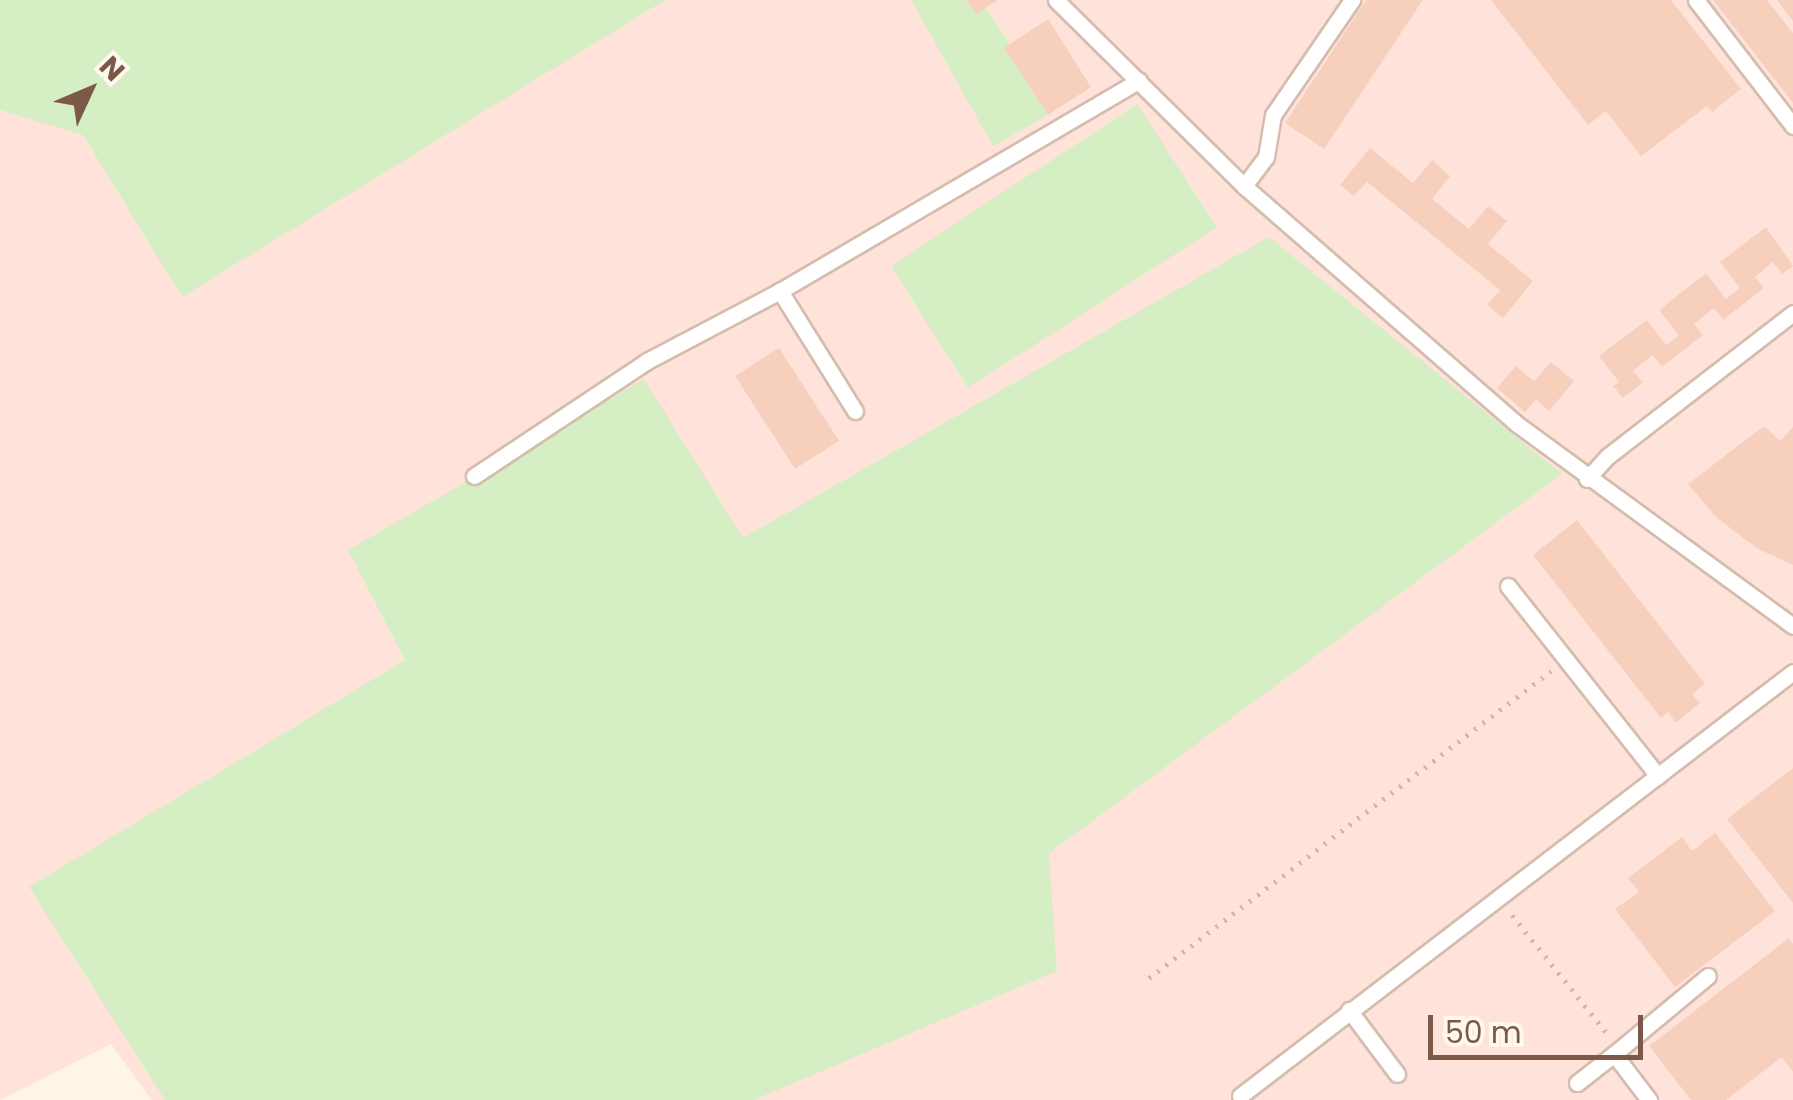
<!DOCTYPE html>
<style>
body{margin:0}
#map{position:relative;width:1793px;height:1100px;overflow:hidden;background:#fef4e7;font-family:Poppins,sans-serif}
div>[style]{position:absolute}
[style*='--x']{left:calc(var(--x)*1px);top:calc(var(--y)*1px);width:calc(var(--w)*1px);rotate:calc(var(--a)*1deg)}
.commercial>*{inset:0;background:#ffe3da}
.green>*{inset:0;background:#d6eec3}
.building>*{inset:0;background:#f6d0bc}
.path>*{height:5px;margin-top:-2.5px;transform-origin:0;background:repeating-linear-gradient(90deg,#dcb39e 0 2.5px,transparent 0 10.5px)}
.roads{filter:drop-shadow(2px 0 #d4bdae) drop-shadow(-2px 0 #d4bdae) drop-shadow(0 2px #d4bdae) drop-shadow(0 -2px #d4bdae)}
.lane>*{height:15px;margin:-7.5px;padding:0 7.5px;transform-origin:7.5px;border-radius:7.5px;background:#fff}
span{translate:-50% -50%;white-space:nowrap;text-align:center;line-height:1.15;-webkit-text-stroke:10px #fff8ef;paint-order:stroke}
.north{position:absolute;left:40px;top:40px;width:100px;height:100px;-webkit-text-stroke:8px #fff8ef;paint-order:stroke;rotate:46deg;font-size:28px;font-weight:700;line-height:40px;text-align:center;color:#7b5848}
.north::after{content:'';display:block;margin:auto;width:35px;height:45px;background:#7b5848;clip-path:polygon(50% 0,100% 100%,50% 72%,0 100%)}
.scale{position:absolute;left:1428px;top:1015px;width:215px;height:45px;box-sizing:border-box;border:5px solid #7b5848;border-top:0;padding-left:12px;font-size:30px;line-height:35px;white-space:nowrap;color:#7b5848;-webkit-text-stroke:8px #fff8ef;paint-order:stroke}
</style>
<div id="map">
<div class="commercial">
<div style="clip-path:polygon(0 0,1793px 0,1793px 1100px,152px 1100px,111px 1044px,0 1100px)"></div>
</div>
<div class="green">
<div style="clip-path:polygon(0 0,665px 0,182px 297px,83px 135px,0 110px)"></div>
<div style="clip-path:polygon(911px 0,966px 0,976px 14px,986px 8px,1010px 44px,1005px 48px,1048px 115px,993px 146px)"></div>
<div style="clip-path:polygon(1137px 104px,1217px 227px,968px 388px,891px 266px)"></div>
<div style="clip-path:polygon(1269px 237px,1562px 474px,1049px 853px,1057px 971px,754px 1100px,165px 1100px,29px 887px,405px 660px,348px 550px,644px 379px,743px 538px)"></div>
</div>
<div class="building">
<div style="clip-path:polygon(966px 0,998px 0,976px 14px)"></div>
<div style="clip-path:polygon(1366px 0,1423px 0,1324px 149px,1285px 123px)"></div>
<div style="clip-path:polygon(1491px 0,1671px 0,1741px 89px,1712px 112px,1707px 106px,1641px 156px,1606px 111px,1588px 125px)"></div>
<div style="clip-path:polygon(1713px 0,1767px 0,1793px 33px,1793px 103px)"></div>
<div style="clip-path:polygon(1777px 0,1793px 0,1793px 21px)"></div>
<div style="clip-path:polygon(1048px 19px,1091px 87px,1048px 115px,1004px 48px)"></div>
<div style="clip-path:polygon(1370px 148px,1413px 183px,1432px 160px,1450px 176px,1432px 199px,1469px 229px,1488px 206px,1507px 221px,1488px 244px,1533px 281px,1503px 318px,1487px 305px,1500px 290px,1367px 182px,1354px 196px,1340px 185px)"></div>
<div style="clip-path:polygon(1766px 227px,1793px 266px,1782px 274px,1773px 262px,1755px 277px,1764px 288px,1723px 320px,1714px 308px,1703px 317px,1694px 324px,1703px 335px,1662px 367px,1653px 355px,1633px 371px,1643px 382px,1623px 398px,1613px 386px,1619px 382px,1599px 356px,1647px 320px,1666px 345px,1674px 339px,1679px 335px,1659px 310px,1706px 273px,1726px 299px,1740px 288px,1720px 262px)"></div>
<div style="clip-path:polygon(779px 348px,839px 441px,795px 469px,735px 376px)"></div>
<div style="clip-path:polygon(1551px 362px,1574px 381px,1549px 411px,1536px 399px,1525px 412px,1497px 388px,1516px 366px,1534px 381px)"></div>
<div style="clip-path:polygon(1764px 426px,1780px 441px,1793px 427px,1793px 565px,1758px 549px,1717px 518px,1688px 484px)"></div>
<div style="clip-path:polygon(1577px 520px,1705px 684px,1692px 694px,1700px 703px,1676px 723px,1668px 712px,1661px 718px,1533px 555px)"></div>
<div style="clip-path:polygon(1793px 768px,1793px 903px,1727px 819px)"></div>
<div style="clip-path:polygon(1715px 833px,1775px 911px,1675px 987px,1615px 909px,1639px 892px,1628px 878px,1682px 837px,1692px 851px)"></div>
<div style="clip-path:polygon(1789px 938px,1793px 944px,1793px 1072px,1782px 1057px,1726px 1100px,1691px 1100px,1649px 1046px)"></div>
</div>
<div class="path">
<div style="--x:1512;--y:915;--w:154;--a:51.3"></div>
<div style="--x:1149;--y:978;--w:506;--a:-37.37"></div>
</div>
<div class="roads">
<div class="lane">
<div style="--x:1056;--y:0;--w:264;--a:44.7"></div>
<div style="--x:1244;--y:186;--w:362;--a:41.1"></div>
<div style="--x:1517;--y:424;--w:342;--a:36.2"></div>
<div style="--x:1696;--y:0;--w:159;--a:52.4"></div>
<div style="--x:1244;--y:186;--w:36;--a:-53"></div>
<div style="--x:1266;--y:157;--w:43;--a:-80.5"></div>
<div style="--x:1273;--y:115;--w:140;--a:-55.5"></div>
<div style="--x:855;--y:411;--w:142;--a:-122"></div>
<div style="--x:780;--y:291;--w:416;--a:-30.4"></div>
<div style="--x:474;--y:476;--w:208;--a:-33.6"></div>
<div style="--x:647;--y:361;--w:150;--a:-27.8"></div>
<div style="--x:1587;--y:479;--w:31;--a:-48"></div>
<div style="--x:1608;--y:456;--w:234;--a:-37.7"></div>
<div style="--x:1508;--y:586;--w:242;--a:51.7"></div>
<div style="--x:1349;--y:1010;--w:80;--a:53.1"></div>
<div style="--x:1614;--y:1054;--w:122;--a:-39.7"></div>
<div style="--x:1577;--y:1083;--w:47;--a:-38.1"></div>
<div style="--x:1614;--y:1054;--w:58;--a:52.7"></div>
<div style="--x:1240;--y:1096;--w:697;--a:-37.48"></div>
</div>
</div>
<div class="north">N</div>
<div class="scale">50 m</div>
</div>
